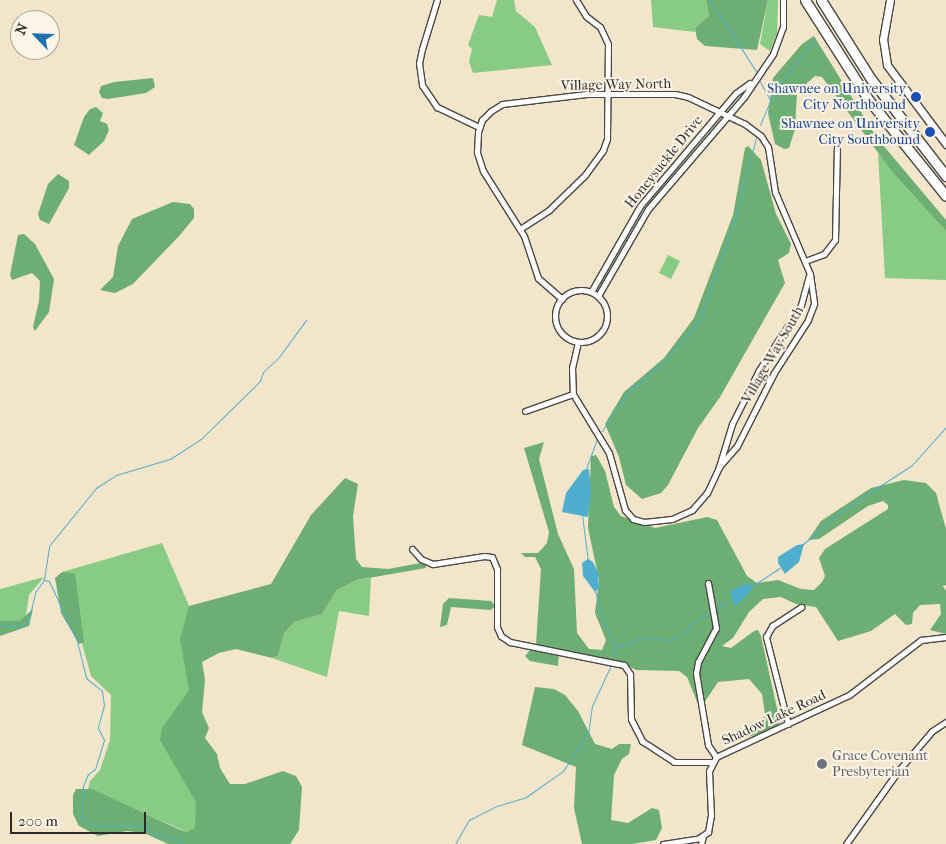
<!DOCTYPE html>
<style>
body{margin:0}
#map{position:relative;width:946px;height:844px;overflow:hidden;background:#f3e5c9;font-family:"IM FELL French Canon",serif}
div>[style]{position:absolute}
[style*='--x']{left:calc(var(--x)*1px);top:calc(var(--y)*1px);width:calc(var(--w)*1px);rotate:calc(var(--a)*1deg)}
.green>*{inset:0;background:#87cb85}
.forest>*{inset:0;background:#6daf72}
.water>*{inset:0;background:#4fadce}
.stream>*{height:1px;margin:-0.5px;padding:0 0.5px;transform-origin:0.5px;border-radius:0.5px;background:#4fadce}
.roads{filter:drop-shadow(1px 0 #494743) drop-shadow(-1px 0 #494743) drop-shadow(0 1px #494743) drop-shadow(0 -1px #494743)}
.minor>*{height:5px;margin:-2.5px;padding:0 2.5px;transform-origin:2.5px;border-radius:2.5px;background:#fff}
.minor>.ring{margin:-2.5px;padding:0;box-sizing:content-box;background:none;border:5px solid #fff;border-radius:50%}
.secondary>*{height:7px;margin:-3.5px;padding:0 3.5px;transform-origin:3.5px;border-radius:3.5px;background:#fff}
.motorway>*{height:9px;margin:-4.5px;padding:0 4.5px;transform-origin:4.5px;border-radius:4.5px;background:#fff}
.dots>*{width:14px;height:14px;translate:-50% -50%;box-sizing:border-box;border:2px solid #fcf5e5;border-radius:50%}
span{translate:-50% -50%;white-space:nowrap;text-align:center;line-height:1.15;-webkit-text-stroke:4px #fcf5e5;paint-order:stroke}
.street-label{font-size:14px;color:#2b2b2b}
.transit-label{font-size:14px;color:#164399}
.right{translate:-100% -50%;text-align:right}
.worship-label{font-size:14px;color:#5b616d}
.left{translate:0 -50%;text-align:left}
.north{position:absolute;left:10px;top:10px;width:50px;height:50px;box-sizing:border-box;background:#fcf5e5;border:1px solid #a8a49b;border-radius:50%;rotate:294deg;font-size:14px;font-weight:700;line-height:20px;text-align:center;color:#2b2b2b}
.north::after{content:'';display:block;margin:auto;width:18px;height:22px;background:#1f6fb2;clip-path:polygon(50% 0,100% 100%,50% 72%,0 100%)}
.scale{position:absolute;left:10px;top:812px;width:136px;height:22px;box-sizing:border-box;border:2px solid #2b2b2b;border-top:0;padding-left:6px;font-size:15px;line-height:18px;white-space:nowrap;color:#2b2b2b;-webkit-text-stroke:4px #fcf5e5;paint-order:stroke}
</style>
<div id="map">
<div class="green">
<div style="clip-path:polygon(497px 0,514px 0,516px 11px,535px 27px,552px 65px,473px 73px,469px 62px,472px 49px,468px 45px,479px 15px,492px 17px)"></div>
<div style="clip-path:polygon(651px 0,706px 0,709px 16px,695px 28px,695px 32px,653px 27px)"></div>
<div style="clip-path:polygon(768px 0,778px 0,777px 33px,770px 51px,760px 44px)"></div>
<div style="clip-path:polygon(878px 153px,946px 231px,946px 280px,885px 278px)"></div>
<div style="clip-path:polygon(668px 255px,680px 261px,671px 279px,659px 273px)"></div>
<div style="clip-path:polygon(162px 543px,190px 608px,208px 829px,187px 832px,88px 789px,90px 781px,100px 770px,110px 740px,111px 695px,91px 676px,62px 572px)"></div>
<div style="clip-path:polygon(44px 577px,29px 595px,26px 615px,19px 621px,0 621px,0 589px)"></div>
<div style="clip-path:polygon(371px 578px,369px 616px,339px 611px,327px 677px,272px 658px,278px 656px,284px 634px,294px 622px,322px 614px,337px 590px,357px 580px)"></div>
</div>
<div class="forest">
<div style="clip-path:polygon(706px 0,768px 0,757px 50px,705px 46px,697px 39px,695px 28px,709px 16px)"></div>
<div style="clip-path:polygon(814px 36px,877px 138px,946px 220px,946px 231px,891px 170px,822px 77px,815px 76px,797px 92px,795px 129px,789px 148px,784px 149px,775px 144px,768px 113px,773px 78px,802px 44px)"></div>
<div style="clip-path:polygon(153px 78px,155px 87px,146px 93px,108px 99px,102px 98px,99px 92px,101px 86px,114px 82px)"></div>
<div style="clip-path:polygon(96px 107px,103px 113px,100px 121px,107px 124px,109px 130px,104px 141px,89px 155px,74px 145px,84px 117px,90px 109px)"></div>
<div style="clip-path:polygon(748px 146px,761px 160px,776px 214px,791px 244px,789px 253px,778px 260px,785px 283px,720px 397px,698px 428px,668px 485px,661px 493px,642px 499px,626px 485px,619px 457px,605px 424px,624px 392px,664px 358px,694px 318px,733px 215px,745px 148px)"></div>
<div style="clip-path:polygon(58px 174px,69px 181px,69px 188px,49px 224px,40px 220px,38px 214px,48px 184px)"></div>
<div style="clip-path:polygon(173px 202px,190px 204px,194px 209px,194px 218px,180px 235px,133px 284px,115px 293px,100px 290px,113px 277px,118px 246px,132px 219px)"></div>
<div style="clip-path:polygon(24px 234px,35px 244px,54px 279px,49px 312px,35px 331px,33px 327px,39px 301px,40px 281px,32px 273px,12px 280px,10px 275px,18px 235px)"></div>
<div style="clip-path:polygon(544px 442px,539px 459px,558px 534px,574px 569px,577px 633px,589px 649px,602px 650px,606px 640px,595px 613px,599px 580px,588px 528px,591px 456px,596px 455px,605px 471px,614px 507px,621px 516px,655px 528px,707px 517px,717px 520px,747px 576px,757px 583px,778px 580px,801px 589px,814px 590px,822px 582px,825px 576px,819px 558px,825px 549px,888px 509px,888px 505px,883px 501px,868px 506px,819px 539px,808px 540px,821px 521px,871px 488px,904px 480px,926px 483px,936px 493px,946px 529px,946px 585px,943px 586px,946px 591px,946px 634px,930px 630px,941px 614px,940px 604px,920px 605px,913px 613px,912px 624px,906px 625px,895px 614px,871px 631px,838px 641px,816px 607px,796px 604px,781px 597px,763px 599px,749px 612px,733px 638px,722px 646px,731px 648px,754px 631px,758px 630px,761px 636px,780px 722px,775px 728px,745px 738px,742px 737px,743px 727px,761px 722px,765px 714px,762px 694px,749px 679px,718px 682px,704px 703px,698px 704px,687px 677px,679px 671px,636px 670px,619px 661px,589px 656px,559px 654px,558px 666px,530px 661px,525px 656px,530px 650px,534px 651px,536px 644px,541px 569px,535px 557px,525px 557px,521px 553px,538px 553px,547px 543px,549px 532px,524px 448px)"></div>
<div style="clip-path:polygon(345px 478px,358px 484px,353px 516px,356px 559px,362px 567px,388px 569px,426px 562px,426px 568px,357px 580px,337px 590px,322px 614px,294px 622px,284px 634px,278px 656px,272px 658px,236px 649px,219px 653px,202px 662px,205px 680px,202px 712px,209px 728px,205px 738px,217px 754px,220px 768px,230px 784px,245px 784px,283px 771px,296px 776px,302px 787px,299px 830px,290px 844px,168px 844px,144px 833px,127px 831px,98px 836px,79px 826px,73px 814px,73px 795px,76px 789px,92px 789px,178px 829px,187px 832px,195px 828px,196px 802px,160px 740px,162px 728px,189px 690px,180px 639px,189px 606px,271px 584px,311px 515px)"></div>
<div style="clip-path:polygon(62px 572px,75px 574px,84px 642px,79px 644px,61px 613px,55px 578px)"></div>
<div style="clip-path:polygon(449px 598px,491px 601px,495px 606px,491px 610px,451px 607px,447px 625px,440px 627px,443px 604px)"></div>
<div style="clip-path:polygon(33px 609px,29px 626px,0 636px,0 621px,19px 621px)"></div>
<div style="clip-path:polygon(535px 687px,554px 689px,565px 695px,578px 711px,595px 744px,612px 749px,619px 744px,631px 744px,629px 754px,622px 759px,614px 775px,611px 820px,628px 823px,652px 808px,659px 810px,662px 828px,656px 840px,632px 844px,582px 844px,574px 808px,576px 767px,522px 745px)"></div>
</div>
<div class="water">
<div style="clip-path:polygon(589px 469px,591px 492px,588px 517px,562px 512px,566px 493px,583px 470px)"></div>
<div style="clip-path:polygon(804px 544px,799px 562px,785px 574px,778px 563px,778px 557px,797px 545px)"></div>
<div style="clip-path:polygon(588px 559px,593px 562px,598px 573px,599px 588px,595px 592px,583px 576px,582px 563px)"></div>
<div style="clip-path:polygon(746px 584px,752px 585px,751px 591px,735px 607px,730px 591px)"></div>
</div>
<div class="stream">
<div style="--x:710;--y:0;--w:85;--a:57.1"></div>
<div style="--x:759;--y:80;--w:21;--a:61"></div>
<div style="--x:760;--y:125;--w:39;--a:-67"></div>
<div style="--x:775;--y:89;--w:63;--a:-50.8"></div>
<div style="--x:602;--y:431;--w:48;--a:-56"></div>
<div style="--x:629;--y:391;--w:43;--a:-39.3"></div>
<div style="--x:662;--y:364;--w:55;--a:-48.7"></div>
<div style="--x:698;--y:323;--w:105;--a:-70"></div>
<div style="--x:734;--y:224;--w:89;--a:-75.7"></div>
<div style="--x:586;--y:469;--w:32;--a:-70"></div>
<div style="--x:582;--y:515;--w:46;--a:82.6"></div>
<div style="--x:802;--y:545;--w:54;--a:-40.5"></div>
<div style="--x:843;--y:510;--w:82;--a:-33.1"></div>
<div style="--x:912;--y:465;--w:51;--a:-48.2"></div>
<div style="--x:44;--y:579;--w:33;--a:-81"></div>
<div style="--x:49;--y:546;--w:75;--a:-51"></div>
<div style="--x:96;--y:488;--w:24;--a:-33"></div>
<div style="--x:116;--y:475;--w:56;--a:-16.5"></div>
<div style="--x:170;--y:459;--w:38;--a:-33"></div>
<div style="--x:202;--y:438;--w:81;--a:-44.5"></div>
<div style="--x:260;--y:381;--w:9;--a:-72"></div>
<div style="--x:263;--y:372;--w:22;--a:-43"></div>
<div style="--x:279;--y:357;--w:46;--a:-53.9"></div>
<div style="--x:752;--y:586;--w:33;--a:-33"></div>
<div style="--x:595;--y:591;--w:31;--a:73"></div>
<div style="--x:604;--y:621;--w:29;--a:65"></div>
<div style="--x:616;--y:647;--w:10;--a:107"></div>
<div style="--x:715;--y:610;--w:21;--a:-35"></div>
<div style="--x:0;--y:625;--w:19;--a:6"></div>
<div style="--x:19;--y:627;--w:10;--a:-29"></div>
<div style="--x:28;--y:622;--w:32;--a:-76"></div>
<div style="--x:36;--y:591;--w:14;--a:-54"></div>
<div style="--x:44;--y:580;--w:5;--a:11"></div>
<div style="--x:49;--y:581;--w:66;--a:65"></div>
<div style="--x:77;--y:641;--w:38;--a:76"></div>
<div style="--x:86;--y:678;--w:21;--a:39"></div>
<div style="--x:102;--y:691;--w:14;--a:82"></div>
<div style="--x:104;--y:705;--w:24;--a:105"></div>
<div style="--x:98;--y:728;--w:13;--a:63"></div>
<div style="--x:104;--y:740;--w:30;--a:107"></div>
<div style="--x:95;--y:769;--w:9;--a:144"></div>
<div style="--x:88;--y:774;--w:13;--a:113"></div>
<div style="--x:83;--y:786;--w:34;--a:92"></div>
<div style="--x:82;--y:820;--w:17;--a:21"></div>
<div style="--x:98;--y:826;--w:46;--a:0"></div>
<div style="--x:144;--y:826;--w:14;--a:39"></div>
<div style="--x:155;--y:835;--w:11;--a:0"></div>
<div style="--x:166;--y:835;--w:19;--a:28"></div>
<div style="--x:616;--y:647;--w:29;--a:-20"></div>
<div style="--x:643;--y:637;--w:26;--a:7"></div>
<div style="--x:669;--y:640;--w:17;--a:-24"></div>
<div style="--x:685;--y:633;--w:12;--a:-55"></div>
<div style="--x:692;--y:623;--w:23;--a:-29"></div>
<div style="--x:455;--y:844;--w:28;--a:-60"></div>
<div style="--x:469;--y:820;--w:31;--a:-27"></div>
<div style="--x:497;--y:806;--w:30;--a:-17"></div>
<div style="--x:526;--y:797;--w:45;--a:-35.1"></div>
<div style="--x:563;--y:771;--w:45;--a:-56"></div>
<div style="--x:588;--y:734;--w:28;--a:-82"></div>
<div style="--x:592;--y:706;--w:45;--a:-65.1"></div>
</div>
<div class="roads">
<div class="minor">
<div style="--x:437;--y:0;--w:51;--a:107"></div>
<div style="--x:422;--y:49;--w:14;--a:102"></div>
<div style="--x:419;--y:63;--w:22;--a:82"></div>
<div style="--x:422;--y:85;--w:27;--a:56"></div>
<div style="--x:437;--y:107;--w:47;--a:25.5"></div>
<div style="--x:520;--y:229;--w:35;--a:-33"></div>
<div style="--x:549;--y:210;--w:50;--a:-44.2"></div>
<div style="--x:585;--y:175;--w:31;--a:-54"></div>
<div style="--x:603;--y:150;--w:12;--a:-70"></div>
<div style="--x:607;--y:139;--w:95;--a:-89.4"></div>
<div style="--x:608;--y:44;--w:19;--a:-115"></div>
<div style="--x:600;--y:27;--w:18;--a:-142"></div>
<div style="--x:586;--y:16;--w:19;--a:-122"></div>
<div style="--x:805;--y:261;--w:20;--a:-20"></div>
<div style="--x:824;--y:254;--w:18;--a:-52"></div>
<div style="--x:835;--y:240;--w:93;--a:-88.8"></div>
<div class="ring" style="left:555px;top:290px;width:47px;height:47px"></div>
<div style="--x:591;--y:292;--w:99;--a:-60.3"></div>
<div style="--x:640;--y:206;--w:148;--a:-49.7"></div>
<div style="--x:736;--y:93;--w:17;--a:-36"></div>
<div style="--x:598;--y:296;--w:100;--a:-60.1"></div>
<div style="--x:648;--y:209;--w:148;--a:-49.4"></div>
<div style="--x:744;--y:97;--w:52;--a:-56"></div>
<div style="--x:773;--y:54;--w:29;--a:-70"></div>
<div style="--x:783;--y:27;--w:27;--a:-90"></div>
<div style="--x:562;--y:299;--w:32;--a:-139"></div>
<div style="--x:538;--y:278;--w:44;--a:-108.4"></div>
<div style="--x:524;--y:236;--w:77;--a:-122.2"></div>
<div style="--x:483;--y:171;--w:20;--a:-108"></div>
<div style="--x:477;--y:152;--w:20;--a:-87"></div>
<div style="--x:478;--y:132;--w:13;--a:-72"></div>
<div style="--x:482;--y:120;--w:13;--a:-45"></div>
<div style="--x:491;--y:111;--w:13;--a:-32"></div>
<div style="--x:502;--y:104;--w:85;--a:-6.8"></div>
<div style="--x:586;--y:94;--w:89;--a:0"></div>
<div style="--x:675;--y:94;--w:13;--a:13"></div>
<div style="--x:688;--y:97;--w:63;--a:25.3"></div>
<div style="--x:745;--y:124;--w:20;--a:37"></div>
<div style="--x:761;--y:136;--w:13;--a:58"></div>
<div style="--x:768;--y:147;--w:46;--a:81.2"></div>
<div style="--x:775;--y:192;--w:89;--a:66.9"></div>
<div style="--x:810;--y:274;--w:30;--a:82"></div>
<div style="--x:814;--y:304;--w:17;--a:111"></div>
<div style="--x:808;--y:320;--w:63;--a:122.7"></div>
<div style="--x:774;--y:373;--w:82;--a:116.9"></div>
<div style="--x:737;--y:446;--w:28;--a:131"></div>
<div style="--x:578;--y:342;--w:26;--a:103"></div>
<div style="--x:572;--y:367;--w:27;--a:88"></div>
<div style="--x:573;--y:394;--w:69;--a:58.6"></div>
<div style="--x:609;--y:453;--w:59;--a:74.3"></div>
<div style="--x:625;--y:510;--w:12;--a:48"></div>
<div style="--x:633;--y:519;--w:11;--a:15"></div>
<div style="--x:644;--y:522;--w:28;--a:-6"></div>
<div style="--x:672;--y:519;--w:22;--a:-24"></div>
<div style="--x:692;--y:510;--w:23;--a:-49"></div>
<div style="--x:707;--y:493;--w:29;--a:-65"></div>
<div style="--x:719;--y:467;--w:45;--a:-73.2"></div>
<div style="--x:732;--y:424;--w:60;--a:-63.4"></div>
<div style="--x:759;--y:370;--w:77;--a:-57.1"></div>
<div style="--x:801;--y:305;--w:30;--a:-75"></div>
<div style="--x:525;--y:411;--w:51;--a:-19.5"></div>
<div style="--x:412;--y:549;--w:13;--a:48"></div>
<div style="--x:421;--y:559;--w:13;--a:23"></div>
<div style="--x:433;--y:564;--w:52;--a:-8.9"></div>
<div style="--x:484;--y:556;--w:8;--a:7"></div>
<div style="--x:492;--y:557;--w:13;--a:67"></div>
<div style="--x:497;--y:569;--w:58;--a:90"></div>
<div style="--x:497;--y:627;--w:10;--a:66"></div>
<div style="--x:501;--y:636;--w:11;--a:34"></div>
<div style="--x:510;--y:642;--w:116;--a:11.4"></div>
<div style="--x:624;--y:665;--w:11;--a:56"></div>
<div style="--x:630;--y:674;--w:45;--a:88.7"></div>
<div style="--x:631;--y:719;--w:25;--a:63"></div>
<div style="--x:642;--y:741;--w:38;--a:33"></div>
<div style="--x:674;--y:762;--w:37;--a:0"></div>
<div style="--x:708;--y:583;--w:46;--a:79.9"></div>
<div style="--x:716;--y:628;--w:38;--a:118"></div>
<div style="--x:698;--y:662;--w:11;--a:100"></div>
<div style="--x:696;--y:673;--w:73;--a:80.5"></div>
<div style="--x:708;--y:745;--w:14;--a:56"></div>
<div style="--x:788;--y:724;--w:90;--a:-104.2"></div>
<div style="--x:766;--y:637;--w:13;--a:-61"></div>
<div style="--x:772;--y:626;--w:35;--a:-33"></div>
<div style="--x:663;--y:844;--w:36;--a:-9"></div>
<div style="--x:699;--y:838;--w:11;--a:-34"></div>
<div style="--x:708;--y:832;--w:17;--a:-80"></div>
<div style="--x:711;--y:815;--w:44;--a:-92.6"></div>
<div style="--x:709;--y:771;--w:16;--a:-63"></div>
<div style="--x:716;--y:757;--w:147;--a:-25"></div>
<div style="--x:849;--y:695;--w:91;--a:-37.4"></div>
<div style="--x:921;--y:640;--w:25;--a:-7"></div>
<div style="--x:701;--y:844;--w:8;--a:-76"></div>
<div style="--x:846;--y:844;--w:90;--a:-54.5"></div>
<div style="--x:898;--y:771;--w:52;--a:-49.6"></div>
<div style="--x:932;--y:731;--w:17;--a:-33"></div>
</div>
<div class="secondary">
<div style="--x:890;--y:0;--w:40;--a:100"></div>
<div style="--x:883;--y:39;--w:26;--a:81"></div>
<div style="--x:887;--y:65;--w:99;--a:53.2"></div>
</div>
<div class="motorway">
<div style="--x:805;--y:0;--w:117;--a:57.5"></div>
<div style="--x:868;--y:99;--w:124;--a:51.2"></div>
<div style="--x:821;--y:0;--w:93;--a:57.7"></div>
<div style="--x:871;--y:79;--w:123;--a:52.3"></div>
</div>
</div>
<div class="dots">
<div style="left:916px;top:97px;background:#1a4fb4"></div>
<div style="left:930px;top:132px;background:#1a4fb4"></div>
<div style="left:822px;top:764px;background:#6b7280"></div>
</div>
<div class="street-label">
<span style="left:616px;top:85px;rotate:-1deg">Village Way North</span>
<span style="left:664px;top:162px;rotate:-51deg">Honeysuckle Drive</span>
<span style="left:773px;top:355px;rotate:-60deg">Village Way South</span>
<span style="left:774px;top:718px;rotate:-25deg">Shadow Lake Road</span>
</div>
<div class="transit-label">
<span class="right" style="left:906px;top:97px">Shawnee on University<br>City Northbound</span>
<span class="right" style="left:920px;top:132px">Shawnee on University<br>City Southbound</span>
</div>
<div class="worship-label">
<span class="left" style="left:832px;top:764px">Grace Covenant<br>Presbyterian</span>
</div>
<div class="north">N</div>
<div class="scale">200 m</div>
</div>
